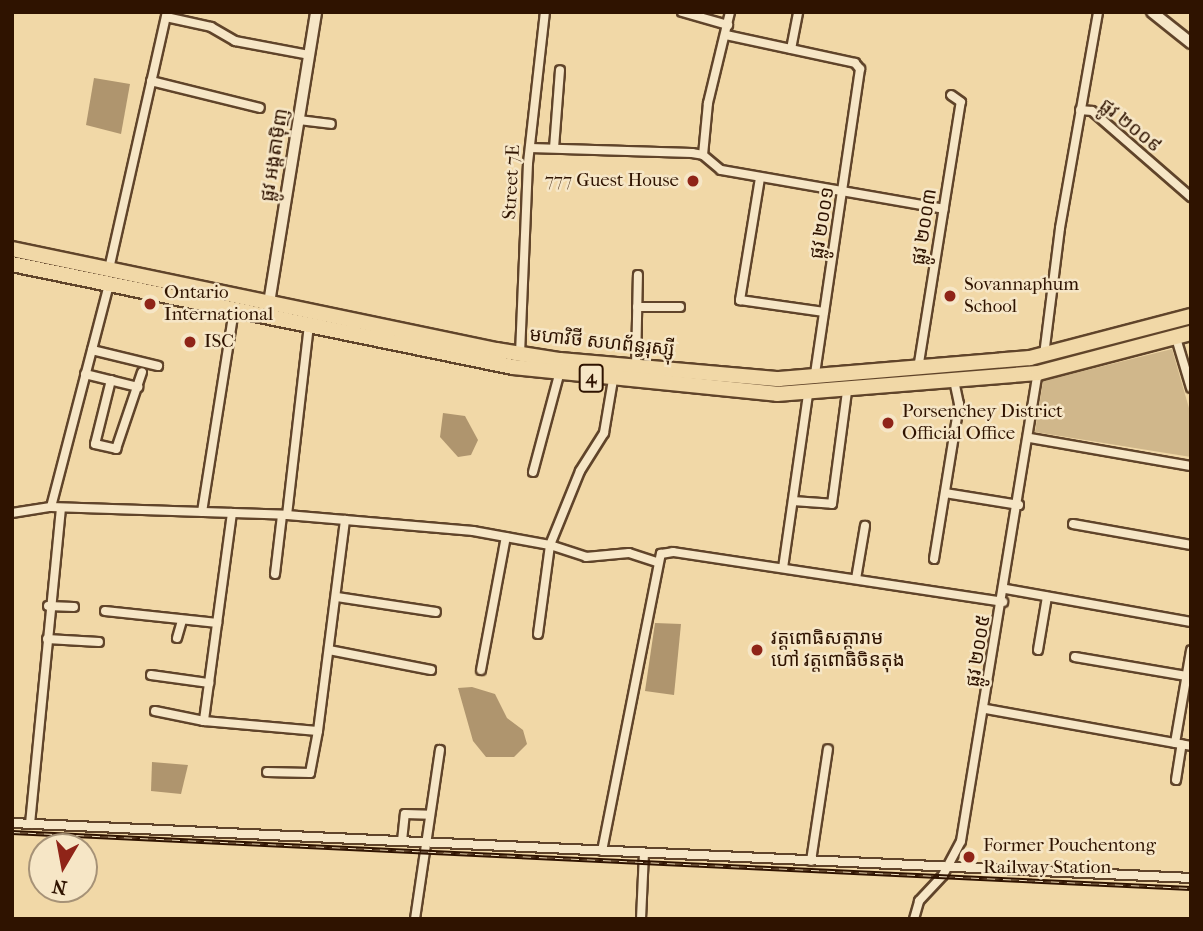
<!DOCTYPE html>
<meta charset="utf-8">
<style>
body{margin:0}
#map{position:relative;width:1203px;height:931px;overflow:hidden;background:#f1d8a7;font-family:"IM FELL French Canon","Noto Sans Khmer",serif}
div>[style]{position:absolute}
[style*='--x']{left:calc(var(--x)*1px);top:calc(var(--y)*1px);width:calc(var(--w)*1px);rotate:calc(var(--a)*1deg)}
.green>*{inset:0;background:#d0b78b}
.water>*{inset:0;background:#af956e}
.roads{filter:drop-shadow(2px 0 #60442a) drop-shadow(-2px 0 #60442a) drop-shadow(0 2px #60442a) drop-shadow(0 -2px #60442a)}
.street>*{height:8px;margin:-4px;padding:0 4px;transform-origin:4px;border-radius:4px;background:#f6e6c6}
.secondary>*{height:10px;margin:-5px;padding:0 5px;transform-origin:5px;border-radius:5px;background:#f6e6c6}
.highway>*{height:14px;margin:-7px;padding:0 7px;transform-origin:7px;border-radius:7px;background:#f1d8a7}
.rail>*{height:5px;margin-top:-2.5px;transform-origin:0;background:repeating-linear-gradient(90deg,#f6e6c6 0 8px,#2f1300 0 16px);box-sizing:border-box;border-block:2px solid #2f1300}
.dots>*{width:19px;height:19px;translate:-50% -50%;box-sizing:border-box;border:4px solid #f6e6c6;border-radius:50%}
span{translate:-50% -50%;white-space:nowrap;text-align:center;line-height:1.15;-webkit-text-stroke:5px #f6e6c6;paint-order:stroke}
.shield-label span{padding:2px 5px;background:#f6e6c6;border:2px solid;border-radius:5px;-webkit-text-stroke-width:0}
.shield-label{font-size:18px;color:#2f1300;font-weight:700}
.street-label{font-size:19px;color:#2f1300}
.poi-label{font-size:19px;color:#2f1300}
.right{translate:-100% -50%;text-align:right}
.left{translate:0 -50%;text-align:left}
.frame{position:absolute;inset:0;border:14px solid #2f1300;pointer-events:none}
.north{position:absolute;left:28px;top:833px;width:70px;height:70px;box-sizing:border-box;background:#f6e6c6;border:2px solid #a69277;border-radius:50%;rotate:190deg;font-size:19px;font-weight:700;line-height:28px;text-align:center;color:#2f1300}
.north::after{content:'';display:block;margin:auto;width:24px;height:32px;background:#8f2418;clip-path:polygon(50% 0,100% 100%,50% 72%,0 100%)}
</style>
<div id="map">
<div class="green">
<div style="clip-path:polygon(1172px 349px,1191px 415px,1191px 457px,1035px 432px,1043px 381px)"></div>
</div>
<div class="water">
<div style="clip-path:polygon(94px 78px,130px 84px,121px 134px,86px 125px)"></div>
<div style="clip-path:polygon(443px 413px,465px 416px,478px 440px,471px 455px,458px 457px,440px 437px)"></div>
<div style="clip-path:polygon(655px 623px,681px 624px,674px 695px,645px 691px)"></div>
<div style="clip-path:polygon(472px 687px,495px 694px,507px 718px,523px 730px,527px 744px,514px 757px,486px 757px,473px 741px,458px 688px)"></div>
<div style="clip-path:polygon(152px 762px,188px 765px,181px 794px,151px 791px)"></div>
</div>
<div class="roads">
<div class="street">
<div style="--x:682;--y:12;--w:48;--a:15.8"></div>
<div style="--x:166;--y:17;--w:46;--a:12.5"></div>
<div style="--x:211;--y:27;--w:28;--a:30"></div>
<div style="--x:235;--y:41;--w:75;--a:10.7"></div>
<div style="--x:726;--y:35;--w:132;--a:12.2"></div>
<div style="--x:855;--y:63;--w:8;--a:50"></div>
<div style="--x:860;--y:69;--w:313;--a:98.4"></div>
<div style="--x:791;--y:49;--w:38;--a:-79"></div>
<div style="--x:151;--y:81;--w:112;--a:13.9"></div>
<div style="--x:1080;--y:110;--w:12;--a:5"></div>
<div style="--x:1092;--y:111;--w:131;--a:41"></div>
<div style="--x:299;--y:120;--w:32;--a:7"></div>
<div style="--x:530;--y:148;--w:162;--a:1.8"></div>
<div style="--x:692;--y:153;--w:11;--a:10"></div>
<div style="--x:703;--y:155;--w:23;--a:40"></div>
<div style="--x:721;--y:170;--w:226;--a:9.9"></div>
<div style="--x:554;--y:148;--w:78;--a:-85.6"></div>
<div style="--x:703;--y:155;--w:52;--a:-84.5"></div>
<div style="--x:708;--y:103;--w:94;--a:-76.4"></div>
<div style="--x:760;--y:178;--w:124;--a:99.3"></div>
<div style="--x:740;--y:300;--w:85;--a:8.1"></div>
<div style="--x:109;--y:269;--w:263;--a:-77.3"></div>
<div style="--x:637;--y:307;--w:43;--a:0"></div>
<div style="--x:1176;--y:338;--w:52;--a:73.3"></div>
<div style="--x:92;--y:350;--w:68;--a:13.6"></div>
<div style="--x:520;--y:354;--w:191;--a:-87.6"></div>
<div style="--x:528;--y:163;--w:152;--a:-83.6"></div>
<div style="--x:1044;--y:355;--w:128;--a:-82.8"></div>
<div style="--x:1060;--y:228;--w:219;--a:-80"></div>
<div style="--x:636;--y:367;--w:92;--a:-88.8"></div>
<div style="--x:918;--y:369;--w:270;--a:-80.9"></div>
<div style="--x:961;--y:102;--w:12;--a:-145"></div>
<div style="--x:85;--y:374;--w:55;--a:13.8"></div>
<div style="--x:111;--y:380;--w:66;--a:104"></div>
<div style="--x:95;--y:444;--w:22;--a:13"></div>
<div style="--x:116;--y:449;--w:81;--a:-71.3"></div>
<div style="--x:1030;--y:438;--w:163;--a:9.9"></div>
<div style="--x:533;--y:472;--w:100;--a:-75"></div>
<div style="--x:945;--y:493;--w:75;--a:9.2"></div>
<div style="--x:793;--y:501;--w:39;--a:4"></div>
<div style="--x:832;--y:504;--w:114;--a:-82.4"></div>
<div style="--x:51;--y:507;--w:230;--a:-75.4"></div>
<div style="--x:202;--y:512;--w:205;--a:-81"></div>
<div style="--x:12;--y:513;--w:39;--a:-9"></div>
<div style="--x:51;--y:507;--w:236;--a:1.9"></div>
<div style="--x:287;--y:515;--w:187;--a:4.9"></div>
<div style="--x:473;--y:531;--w:78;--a:10.3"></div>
<div style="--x:550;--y:545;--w:38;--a:18"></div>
<div style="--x:586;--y:557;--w:43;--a:-5.3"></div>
<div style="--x:629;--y:553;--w:29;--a:18"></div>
<div style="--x:232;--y:513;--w:210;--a:97.7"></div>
<div style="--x:204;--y:721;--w:114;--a:5"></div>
<div style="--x:318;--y:731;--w:213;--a:-82.7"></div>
<div style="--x:287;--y:515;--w:190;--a:-83.4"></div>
<div style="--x:1073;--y:524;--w:120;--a:10.1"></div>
<div style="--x:934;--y:559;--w:157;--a:-80.8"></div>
<div style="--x:959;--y:404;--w:24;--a:-102"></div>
<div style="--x:783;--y:568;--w:176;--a:-81.8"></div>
<div style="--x:275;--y:574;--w:59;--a:-83.2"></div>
<div style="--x:856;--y:579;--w:54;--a:-80.4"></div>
<div style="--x:1006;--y:589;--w:188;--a:10.1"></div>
<div style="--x:337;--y:597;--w:100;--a:8.6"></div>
<div style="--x:48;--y:606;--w:26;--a:2"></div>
<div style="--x:105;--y:611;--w:113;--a:6.1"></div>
<div style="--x:538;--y:634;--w:90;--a:-82.3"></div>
<div style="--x:550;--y:545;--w:80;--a:-67.9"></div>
<div style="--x:580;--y:471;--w:45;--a:-57.7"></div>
<div style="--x:604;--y:433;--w:54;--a:-80.4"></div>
<div style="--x:177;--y:638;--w:19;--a:-74"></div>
<div style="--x:47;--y:639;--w:52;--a:3.3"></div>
<div style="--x:329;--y:650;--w:104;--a:11.1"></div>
<div style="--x:1038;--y:650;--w:54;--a:-80.4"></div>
<div style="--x:1075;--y:657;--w:113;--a:9.7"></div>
<div style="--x:481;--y:670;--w:135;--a:-79.4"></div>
<div style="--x:151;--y:675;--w:59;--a:7.9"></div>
<div style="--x:986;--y:709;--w:208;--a:10.2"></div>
<div style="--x:155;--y:711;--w:50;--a:11.5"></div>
<div style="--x:1175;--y:743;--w:94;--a:-80.2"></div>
<div style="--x:267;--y:772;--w:43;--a:1.3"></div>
<div style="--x:310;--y:773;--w:43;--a:-79.2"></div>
<div style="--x:1176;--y:780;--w:36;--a:-81"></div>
<div style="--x:12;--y:823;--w:1180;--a:2.67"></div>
<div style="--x:30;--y:824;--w:317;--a:-84.4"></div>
<div style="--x:402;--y:841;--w:27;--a:-84"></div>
<div style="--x:405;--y:814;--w:25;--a:2"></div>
<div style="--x:602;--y:851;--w:303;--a:-78.8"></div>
<div style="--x:661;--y:554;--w:12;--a:-9"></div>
<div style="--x:673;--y:552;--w:334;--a:8.6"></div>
<div style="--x:811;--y:861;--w:113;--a:-81.4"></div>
<div style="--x:415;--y:919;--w:171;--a:-81.6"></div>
<div style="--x:641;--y:919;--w:66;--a:-87.4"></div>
<div style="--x:914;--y:919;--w:19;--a:-74"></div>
<div style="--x:919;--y:901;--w:35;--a:-47"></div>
<div style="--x:943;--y:875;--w:38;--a:-62"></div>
<div style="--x:961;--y:841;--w:474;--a:-80.7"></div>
</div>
<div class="secondary">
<div style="--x:1152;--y:12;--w:50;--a:38.5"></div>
<div style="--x:269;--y:303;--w:295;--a:-80.8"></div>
</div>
<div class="highway">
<div style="--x:12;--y:249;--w:494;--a:11.8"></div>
<div style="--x:496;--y:350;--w:65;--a:8.9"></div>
<div style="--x:560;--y:360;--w:220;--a:5"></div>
<div style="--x:779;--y:379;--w:252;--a:-4.8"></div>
<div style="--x:1030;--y:358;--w:166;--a:-14.6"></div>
<div style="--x:12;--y:264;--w:511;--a:11.62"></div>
<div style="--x:513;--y:367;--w:265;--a:5.8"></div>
<div style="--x:777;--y:394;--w:262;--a:-4.6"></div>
<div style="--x:1038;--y:373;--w:158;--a:-14.7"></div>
</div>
</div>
<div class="rail">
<div style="--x:12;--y:832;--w:1180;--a:2.72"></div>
</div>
<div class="dots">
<div style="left:693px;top:181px;background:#8f2418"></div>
<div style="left:950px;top:296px;background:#8f2418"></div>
<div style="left:150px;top:304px;background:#8f2418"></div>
<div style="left:190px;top:342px;background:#8f2418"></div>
<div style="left:888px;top:423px;background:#8f2418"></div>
<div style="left:757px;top:650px;background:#8f2418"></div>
<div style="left:969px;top:857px;background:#8f2418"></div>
</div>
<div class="shield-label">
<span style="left:591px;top:378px">4</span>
</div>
<div class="street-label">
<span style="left:1130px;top:126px;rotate:39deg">ផ្លូវ ២០០៩</span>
<span style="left:275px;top:155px;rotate:-81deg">ផ្លូវ អង្តតាម៉ិញ</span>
<span style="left:512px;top:182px;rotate:-87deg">Street 7E</span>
<span style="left:823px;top:223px;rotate:-81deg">ផ្លូវ ២០០១</span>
<span style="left:925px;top:227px;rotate:-81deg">ផ្លូវ ២០០៣</span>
<span style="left:602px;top:343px;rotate:6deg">មហាវិថី សហព័ន្ធរុស្ស៊ី</span>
<span style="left:979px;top:651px;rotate:-81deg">ផ្លូវ ២០០៥</span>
</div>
<div class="poi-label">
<span class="right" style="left:679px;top:181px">777 Guest House</span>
<span class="left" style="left:964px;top:296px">Sovannaphum<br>School</span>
<span class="left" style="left:164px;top:304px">Ontario<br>International</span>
<span class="left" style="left:204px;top:342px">ISC</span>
<span class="left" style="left:902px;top:423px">Porsenchey District<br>Official Office</span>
<span class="left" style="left:771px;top:650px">វត្តពោធិសត្តារាម<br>ហៅ វត្តពោធិចិនតុង</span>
<span class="left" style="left:983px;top:857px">Former Pouchentong<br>Railway Station</span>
</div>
<div class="frame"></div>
<div class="north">N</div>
</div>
